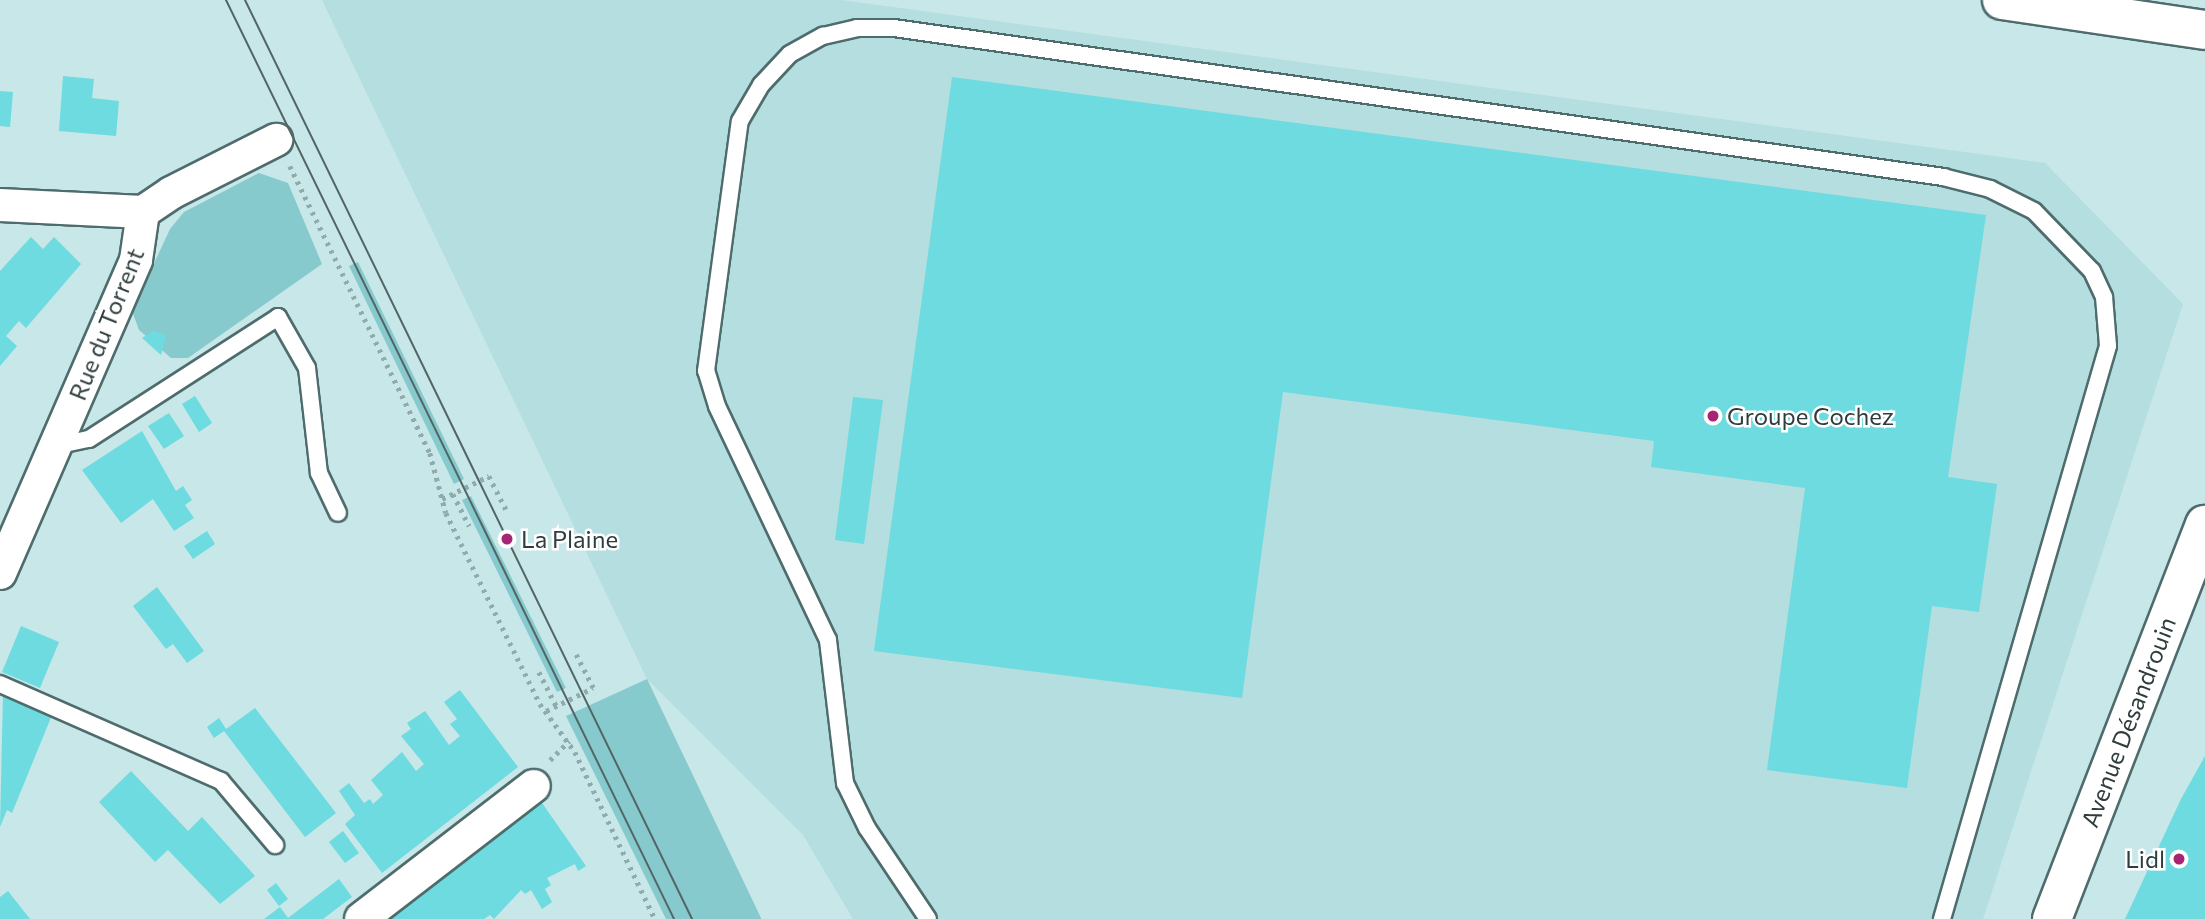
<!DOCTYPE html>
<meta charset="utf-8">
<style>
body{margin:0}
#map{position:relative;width:2205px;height:919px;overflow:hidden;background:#c7e7e8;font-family:Commissioner,sans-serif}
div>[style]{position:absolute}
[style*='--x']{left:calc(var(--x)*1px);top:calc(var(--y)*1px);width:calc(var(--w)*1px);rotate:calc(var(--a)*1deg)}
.built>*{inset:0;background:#b4dedf}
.green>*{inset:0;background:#87cacd}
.building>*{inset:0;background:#6ddbdf}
.path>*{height:4.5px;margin-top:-2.25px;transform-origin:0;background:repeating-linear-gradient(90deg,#91aaab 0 3.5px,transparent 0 8.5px)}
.roads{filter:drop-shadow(2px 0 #4f6c6d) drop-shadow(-2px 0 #4f6c6d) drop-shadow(0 2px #4f6c6d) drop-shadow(0 -2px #4f6c6d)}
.lane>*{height:16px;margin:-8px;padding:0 8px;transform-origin:8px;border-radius:8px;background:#fff}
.street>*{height:32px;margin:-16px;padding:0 16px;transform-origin:16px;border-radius:16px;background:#fff}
.secondary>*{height:38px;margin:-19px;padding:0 19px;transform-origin:19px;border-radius:19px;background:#fff}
.highway>*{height:38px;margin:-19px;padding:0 19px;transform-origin:19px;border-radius:19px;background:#fff}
.tram>*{height:2px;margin:-1px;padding:0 1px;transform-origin:1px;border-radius:1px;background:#536565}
.dots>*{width:19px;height:19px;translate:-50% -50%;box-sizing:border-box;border:4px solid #fff;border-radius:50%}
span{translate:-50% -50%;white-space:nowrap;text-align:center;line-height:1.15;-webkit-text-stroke:5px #fff;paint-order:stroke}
.street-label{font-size:24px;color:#303d3d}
.poi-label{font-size:24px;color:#303d3d}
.left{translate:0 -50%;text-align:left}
.right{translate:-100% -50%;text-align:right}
</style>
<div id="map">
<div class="built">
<div style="clip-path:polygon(322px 0,841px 0,2045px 163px,2183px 304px,1983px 919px,853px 919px,803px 835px,647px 679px)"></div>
</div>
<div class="green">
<div style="clip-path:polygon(259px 173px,288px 183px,322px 264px,188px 358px,171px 358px,139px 330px,132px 311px,170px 229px,184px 212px)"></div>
<div style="clip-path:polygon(358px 262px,464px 479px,454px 484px,349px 266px)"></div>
<div style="clip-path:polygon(471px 496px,566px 688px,557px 692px,462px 500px)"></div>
<div style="clip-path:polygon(647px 679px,761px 918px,761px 919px,666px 919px,566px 716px)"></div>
</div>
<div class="building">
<div style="clip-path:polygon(63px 76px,94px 79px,92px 98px,119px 101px,116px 136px,59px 131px)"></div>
<div style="clip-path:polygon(952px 77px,1986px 215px,1948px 477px,1997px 484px,1979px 612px,1932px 606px,1907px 788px,1767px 770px,1805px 488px,1651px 467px,1654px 441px,1283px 392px,1242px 698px,874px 651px)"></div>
<div style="clip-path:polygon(0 91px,13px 92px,10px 127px,0 126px)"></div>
<div style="clip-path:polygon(31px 237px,43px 249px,54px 237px,81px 264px,26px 328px,19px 321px,6px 336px,17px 346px,0 366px,0 271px)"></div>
<div style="clip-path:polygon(153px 331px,166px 335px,161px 355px,142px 338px)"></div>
<div style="clip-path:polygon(195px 396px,212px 423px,199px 432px,182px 404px)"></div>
<div style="clip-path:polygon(853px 397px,883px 400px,864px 544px,835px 540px)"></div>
<div style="clip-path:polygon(169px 413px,184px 436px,164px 449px,148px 426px)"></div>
<div style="clip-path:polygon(142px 431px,176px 491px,183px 486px,192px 500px,185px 505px,194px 518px,174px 531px,153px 499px,121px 523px,82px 470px)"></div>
<div style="clip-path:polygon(207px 531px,215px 544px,193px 559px,184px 546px)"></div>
<div style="clip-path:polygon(157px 587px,204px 651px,187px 663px,173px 644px,166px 649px,133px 606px)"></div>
<div style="clip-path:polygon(21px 626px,59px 642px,40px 688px,2px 672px)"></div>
<div style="clip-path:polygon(460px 690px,518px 767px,382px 873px,345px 824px,355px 815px,339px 791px,349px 783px,364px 803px,370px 799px,373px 804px,383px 795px,371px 780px,402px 752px,416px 771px,424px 764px,401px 736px,411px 729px,407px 723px,425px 711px,449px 745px,460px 736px,450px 724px,457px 719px,444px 702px)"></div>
<div style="clip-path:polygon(3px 694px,52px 715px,12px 813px,7px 810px,0 827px)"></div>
<div style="clip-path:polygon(255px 708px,336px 813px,305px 837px,224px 731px,214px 738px,207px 727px,219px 718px,226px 729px)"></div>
<div style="clip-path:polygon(2205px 756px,2205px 919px,2125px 919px,2181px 799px)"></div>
<div style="clip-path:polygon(131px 771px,188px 831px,202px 817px,255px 876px,220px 904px,168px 850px,155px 862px,99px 802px)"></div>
<div style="clip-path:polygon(540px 800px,586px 866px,578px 871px,575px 864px,547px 878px,551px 885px,545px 889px,552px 902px,542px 909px,531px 890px,525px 894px,521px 890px,494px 919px,490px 915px,484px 919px,387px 919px)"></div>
<div style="clip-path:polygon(343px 831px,359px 853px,345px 863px,329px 842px)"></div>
<div style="clip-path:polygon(339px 879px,352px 897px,323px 919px,264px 919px,280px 907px,288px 918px)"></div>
<div style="clip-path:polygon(276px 883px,288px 899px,279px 906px,267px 890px)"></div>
<div style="clip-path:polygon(8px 891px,30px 919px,0 919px,0 897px)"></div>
</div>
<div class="path">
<div style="--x:290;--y:166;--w:319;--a:64"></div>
<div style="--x:430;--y:453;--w:62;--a:75.1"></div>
<div style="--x:446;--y:513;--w:213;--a:63.8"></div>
<div style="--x:540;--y:704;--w:59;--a:53.9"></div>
<div style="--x:575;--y:752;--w:185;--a:64.4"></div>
<div style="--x:453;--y:494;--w:36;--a:63"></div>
<div style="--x:442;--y:499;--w:52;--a:-26.1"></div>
<div style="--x:489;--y:476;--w:38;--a:63"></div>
<div style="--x:539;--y:672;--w:38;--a:63"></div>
<div style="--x:546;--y:711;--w:52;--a:-26.1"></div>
<div style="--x:593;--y:688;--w:39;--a:-117"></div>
<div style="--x:550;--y:760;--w:27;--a:-45"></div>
</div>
<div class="roads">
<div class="lane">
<div style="--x:55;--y:446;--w:35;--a:-12"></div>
<div style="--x:89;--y:439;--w:225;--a:-32.8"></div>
<div style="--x:278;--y:317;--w:59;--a:60.4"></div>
<div style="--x:307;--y:368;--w:106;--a:83.5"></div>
<div style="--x:319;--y:473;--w:44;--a:64.6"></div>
<div style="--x:0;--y:684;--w:241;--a:23.7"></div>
<div style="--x:221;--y:781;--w:84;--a:49.8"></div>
<div style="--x:928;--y:919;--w:110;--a:-123.8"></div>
<div style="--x:867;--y:828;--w:50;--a:-116.1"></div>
<div style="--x:845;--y:783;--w:144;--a:-96.8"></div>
<div style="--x:828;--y:640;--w:259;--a:-115.4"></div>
<div style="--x:717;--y:406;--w:37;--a:-107"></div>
<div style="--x:706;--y:371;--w:252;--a:-82.3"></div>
<div style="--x:740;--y:121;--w:42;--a:-59.7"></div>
<div style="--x:761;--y:85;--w:42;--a:-46.9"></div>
<div style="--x:790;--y:54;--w:38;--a:-29"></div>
<div style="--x:823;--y:36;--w:35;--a:-13"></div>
<div style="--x:857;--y:28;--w:37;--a:0"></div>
<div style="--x:894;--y:28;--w:1060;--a:8.08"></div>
<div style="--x:1943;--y:177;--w:49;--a:14.3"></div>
<div style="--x:1990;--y:189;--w:49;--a:26.6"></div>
<div style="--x:2034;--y:211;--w:83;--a:46"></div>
<div style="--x:2092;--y:271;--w:29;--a:65"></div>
<div style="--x:2104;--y:297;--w:49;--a:85.3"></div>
<div style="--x:2108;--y:346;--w:597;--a:106.16"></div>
</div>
<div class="street">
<div style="--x:0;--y:205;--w:143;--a:2.8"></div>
<div style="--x:143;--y:212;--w:34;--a:-34"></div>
<div style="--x:171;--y:193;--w:118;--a:-26.8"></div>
<div style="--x:0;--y:573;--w:341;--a:-66.5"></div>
<div style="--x:136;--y:260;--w:49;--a:-81.7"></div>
<div style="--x:361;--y:919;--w:218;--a:-37.6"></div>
</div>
<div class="secondary">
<div style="--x:2052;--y:919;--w:423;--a:-68.8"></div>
</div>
<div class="highway">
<div style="--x:2002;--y:0;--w:205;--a:8.4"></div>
</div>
</div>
<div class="tram">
<div style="--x:226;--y:0;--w:1022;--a:64.01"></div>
<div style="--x:245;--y:0;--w:1022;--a:64.06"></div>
</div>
<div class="dots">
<div style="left:1713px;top:416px;background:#a72674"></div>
<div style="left:507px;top:539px;background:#a72674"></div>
<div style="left:2179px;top:859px;background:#a72674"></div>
</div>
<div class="street-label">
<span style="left:106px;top:324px;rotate:-68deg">Rue du Torrent</span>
<span style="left:2128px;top:722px;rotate:-69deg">Avenue Désandrouin</span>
</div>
<div class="poi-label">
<span class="left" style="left:1727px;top:416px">Groupe Cochez</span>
<span class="left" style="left:521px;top:539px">La Plaine</span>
<span class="right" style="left:2165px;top:859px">Lidl</span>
</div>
</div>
